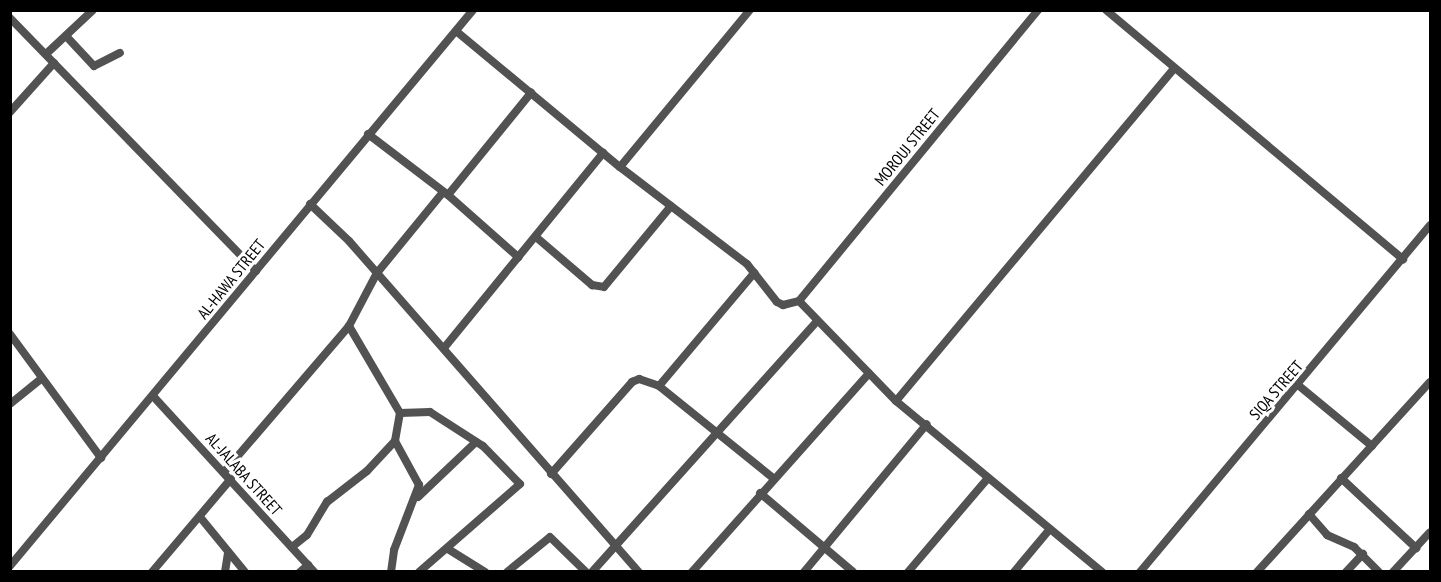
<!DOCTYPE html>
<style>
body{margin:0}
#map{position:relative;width:1441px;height:582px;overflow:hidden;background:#fff;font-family:"PT Sans Narrow",sans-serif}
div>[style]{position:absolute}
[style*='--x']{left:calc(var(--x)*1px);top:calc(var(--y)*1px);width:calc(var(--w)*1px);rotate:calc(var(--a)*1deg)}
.minor>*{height:8px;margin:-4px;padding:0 4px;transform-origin:4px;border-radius:4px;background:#525252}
span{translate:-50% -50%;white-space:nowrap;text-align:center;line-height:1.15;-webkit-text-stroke:6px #fff;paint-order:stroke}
.street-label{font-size:16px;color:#000}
.frame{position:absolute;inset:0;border:12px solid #000;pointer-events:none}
</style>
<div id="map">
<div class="minor">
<div style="--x:1106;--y:10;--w:388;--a:40"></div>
<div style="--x:10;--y:18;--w:353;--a:45.8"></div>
<div style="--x:456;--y:31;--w:213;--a:39.7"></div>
<div style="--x:620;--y:167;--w:160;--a:37.4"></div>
<div style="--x:747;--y:264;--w:48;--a:51.7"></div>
<div style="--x:777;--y:302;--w:7;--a:27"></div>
<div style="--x:783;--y:305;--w:16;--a:-14"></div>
<div style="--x:799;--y:301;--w:139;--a:45.9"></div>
<div style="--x:896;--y:401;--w:268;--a:39.7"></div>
<div style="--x:66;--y:36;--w:41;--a:47"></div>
<div style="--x:94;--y:66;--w:29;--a:-27"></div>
<div style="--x:46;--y:54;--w:64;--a:-43.1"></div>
<div style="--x:10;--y:112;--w:66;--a:-48.1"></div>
<div style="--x:368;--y:134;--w:101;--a:37.3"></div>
<div style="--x:448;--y:195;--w:94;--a:41.5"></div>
<div style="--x:620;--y:167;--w:204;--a:-50.4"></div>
<div style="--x:448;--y:195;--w:132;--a:-50.9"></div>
<div style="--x:310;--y:204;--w:54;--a:43.5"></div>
<div style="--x:349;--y:241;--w:440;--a:48.8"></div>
<div style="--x:536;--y:237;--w:74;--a:40.6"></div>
<div style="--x:592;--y:285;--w:12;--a:9"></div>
<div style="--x:604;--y:287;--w:105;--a:-50.4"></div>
<div style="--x:799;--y:301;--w:377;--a:-50.6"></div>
<div style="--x:10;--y:334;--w:154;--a:53.7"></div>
<div style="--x:444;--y:348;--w:252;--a:-50.8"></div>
<div style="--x:1298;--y:385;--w:96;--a:39.5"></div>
<div style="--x:659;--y:386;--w:148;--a:-49.9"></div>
<div style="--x:153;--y:396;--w:239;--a:47.5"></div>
<div style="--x:896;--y:401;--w:433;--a:-50.1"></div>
<div style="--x:10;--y:404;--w:38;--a:-39"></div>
<div style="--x:400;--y:413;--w:30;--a:-2"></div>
<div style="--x:430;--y:412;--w:63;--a:32.7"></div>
<div style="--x:483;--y:446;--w:53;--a:45.8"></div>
<div style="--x:520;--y:484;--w:134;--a:138.9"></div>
<div style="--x:224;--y:472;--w:192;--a:-49.4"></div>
<div style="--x:349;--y:326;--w:60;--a:-62.2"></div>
<div style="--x:377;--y:273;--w:104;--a:-50.8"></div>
<div style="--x:551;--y:474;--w:123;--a:-48.6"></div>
<div style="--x:632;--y:382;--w:8;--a:-23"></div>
<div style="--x:639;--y:379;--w:21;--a:19"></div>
<div style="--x:659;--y:386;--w:146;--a:38.9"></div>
<div style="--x:1341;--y:478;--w:103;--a:43"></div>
<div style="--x:760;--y:493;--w:122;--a:40.3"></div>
<div style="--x:418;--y:497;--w:80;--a:-43.5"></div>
<div style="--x:1309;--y:514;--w:28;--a:49"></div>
<div style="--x:1327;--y:535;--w:30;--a:24"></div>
<div style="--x:1354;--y:547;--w:35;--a:45"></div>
<div style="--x:200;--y:517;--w:71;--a:50.7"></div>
<div style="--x:292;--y:547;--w:19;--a:-39"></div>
<div style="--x:307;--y:535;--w:39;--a:-59"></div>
<div style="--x:327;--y:502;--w:51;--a:-37.8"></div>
<div style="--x:367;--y:471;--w:41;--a:-47"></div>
<div style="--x:395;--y:441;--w:28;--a:-80"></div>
<div style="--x:400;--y:413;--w:101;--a:-120.4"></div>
<div style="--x:448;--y:549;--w:44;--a:31.9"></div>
<div style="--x:10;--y:566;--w:724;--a:-50.21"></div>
<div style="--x:152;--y:572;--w:122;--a:-49.7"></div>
<div style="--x:225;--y:572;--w:20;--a:-81"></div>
<div style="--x:300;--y:572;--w:11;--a:-41"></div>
<div style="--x:391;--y:572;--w:22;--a:-82"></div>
<div style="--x:394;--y:550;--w:70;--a:-69"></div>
<div style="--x:419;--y:485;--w:50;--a:-118.6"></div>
<div style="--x:507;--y:572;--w:55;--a:-39.1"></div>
<div style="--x:550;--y:537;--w:50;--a:44.2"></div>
<div style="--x:592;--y:572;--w:337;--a:-48.1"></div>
<div style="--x:692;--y:572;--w:266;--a:-48.3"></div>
<div style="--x:804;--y:572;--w:192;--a:-50.3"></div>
<div style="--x:908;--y:572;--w:123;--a:-49.6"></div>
<div style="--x:1014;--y:572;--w:56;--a:-50.1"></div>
<div style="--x:1140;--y:572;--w:452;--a:-50.1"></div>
<div style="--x:1257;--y:572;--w:257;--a:-47.7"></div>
<div style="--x:1346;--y:572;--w:25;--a:-47"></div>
<div style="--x:1393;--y:572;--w:54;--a:-47.2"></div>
</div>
<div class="street-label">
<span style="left:907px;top:147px;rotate:-51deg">MOROUJ STREET</span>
<span style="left:231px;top:279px;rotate:-51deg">AL-HAWA STREET</span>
<span style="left:1276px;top:390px;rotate:-49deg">SIQA STREET</span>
<span style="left:244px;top:474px;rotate:48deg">AL-JALABA STREET</span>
</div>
<div class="frame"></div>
</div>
